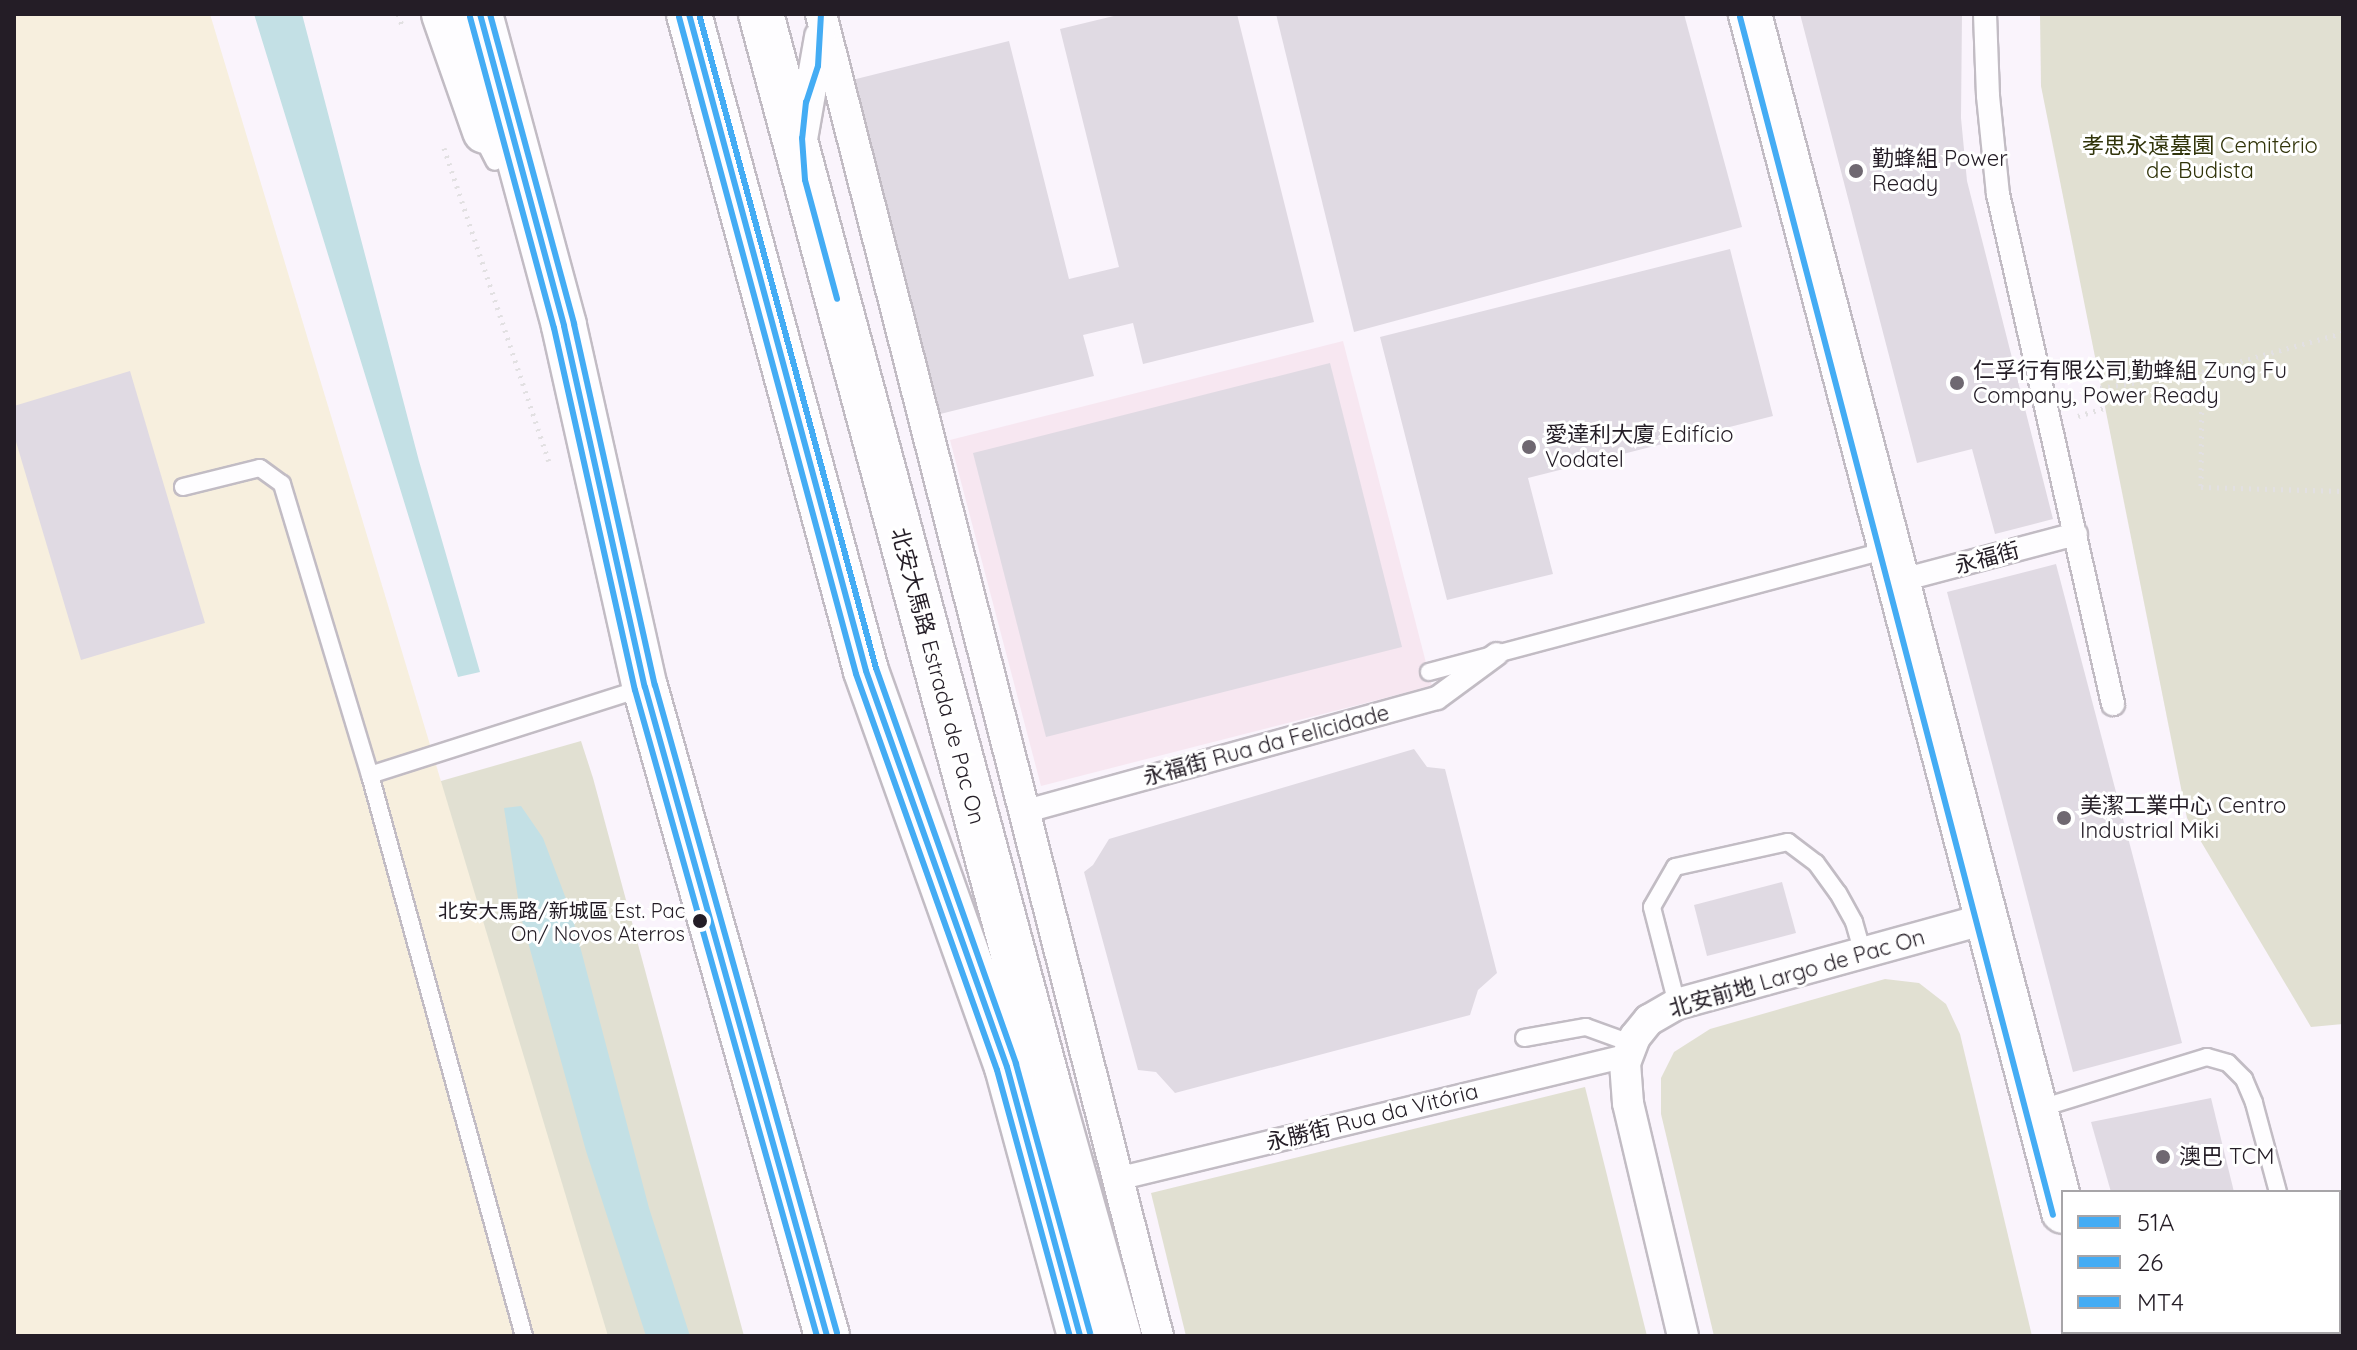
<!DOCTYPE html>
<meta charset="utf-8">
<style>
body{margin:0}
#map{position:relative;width:2357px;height:1350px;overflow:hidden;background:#faf4fc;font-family:Quicksand,"Noto Sans SC",sans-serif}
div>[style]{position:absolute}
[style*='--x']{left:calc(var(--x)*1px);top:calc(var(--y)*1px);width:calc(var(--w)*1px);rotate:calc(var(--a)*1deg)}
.commercial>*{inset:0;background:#f7e7f1}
.green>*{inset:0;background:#e1e0d2}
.sand>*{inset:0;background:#f7efde}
.water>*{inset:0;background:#c3e0e5}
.building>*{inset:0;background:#e0dae3}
.path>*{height:5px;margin-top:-2.5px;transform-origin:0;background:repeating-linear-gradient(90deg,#e2e0e2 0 2px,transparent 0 8px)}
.roads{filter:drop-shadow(2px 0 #c2bcc4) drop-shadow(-2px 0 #c2bcc4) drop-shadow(0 2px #c2bcc4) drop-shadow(0 -2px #c2bcc4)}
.service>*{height:16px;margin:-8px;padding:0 8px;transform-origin:8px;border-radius:8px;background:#fefdff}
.pedestrian>*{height:22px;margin:-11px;padding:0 11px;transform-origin:11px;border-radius:11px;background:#fefdff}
.minor>*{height:30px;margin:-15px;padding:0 15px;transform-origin:15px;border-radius:15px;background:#fefdff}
.secondary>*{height:42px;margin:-21px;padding:0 21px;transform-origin:21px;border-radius:21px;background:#fefdff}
.primary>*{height:44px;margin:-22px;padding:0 22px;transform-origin:22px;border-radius:22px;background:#fefdff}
.bus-1>*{height:6px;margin:-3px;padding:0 3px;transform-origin:3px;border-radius:3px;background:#44acf4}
.bus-2>*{height:6px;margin:-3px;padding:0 3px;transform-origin:3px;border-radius:3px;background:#44acf4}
.bus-3>*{height:6px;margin:-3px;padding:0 3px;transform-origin:3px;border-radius:3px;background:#44acf4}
.dots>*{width:22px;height:22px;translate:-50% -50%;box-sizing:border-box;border:4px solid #fff;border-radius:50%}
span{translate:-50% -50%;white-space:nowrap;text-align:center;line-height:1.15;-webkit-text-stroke:6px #fff;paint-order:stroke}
.bus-label{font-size:20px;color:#241d26}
.right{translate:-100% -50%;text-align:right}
.park-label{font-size:22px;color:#31340a}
.poi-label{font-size:22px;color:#241d26}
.left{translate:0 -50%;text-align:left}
.street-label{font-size:22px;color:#241d26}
.frame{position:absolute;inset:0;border:16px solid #241d26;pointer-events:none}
.legend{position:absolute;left:2061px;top:1190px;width:280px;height:144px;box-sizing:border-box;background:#fff;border:2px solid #a7a5a8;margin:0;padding:10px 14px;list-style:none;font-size:24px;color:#241d26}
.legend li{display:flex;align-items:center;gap:16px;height:40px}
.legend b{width:40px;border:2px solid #a7a5a8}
</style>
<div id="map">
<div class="commercial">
<div style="clip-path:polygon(1343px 341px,1432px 686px,1041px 786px,950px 440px)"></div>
</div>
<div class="green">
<div style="clip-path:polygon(2040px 14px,2343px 14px,2343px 1024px,2311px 1027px,2187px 818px,2041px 86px)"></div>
<div style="clip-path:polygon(581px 741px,593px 778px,744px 1336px,550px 1336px,406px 791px)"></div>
<div style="clip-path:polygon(1885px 979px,1919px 983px,1946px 1004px,1960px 1034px,2032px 1336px,1714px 1336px,1661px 1114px,1661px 1078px,1674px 1052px,1710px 1029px)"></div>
<div style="clip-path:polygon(1585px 1087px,1647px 1336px,1186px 1336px,1151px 1193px)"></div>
</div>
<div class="sand">
<div style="clip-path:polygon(14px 14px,210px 14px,608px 1336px,14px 1336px)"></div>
</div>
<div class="water">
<div style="clip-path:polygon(254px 14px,302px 14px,419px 461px,480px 672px,458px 677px)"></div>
<div style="clip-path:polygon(521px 806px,543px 838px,571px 912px,649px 1208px,690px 1336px,646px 1336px,586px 1151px,521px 917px,504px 808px)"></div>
</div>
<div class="building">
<div style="clip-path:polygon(1122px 14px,1237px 14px,1314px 322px,1143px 364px,1133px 323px,1083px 335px,1094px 376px,932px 416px,848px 81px,1009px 41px,1069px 279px,1119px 267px,1060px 29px)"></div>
<div style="clip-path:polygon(1276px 14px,1684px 14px,1742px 227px,1354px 332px)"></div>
<div style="clip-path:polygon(1800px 14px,1962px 14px,1961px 118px,1967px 181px,2053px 519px,1995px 534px,1972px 449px,1917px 463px)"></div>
<div style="clip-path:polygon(1730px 249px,1773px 416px,1528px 478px,1553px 574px,1447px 600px,1380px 337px)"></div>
<div style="clip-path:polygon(1330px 363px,1402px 647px,1046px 737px,973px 453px)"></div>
<div style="clip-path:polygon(130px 371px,205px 623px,81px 660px,14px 435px,14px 406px)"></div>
<div style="clip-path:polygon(2056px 564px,2182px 1043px,2073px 1072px,1947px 592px)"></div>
<div style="clip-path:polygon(1414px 749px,1427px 767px,1445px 769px,1497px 973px,1478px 990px,1470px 1015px,1175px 1093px,1156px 1072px,1138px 1070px,1084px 872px,1093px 865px,1109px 839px)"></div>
<div style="clip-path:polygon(1782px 882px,1796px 933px,1707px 956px,1694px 905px)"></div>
<div style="clip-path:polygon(2211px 1098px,2234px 1192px,2111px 1192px,2091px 1122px)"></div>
<div style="clip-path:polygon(2149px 1332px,2257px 1332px,2258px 1336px,2150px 1336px)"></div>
</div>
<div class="path">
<div style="--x:398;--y:14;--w:12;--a:70"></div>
<div style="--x:444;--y:148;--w:330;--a:71.5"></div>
<div style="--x:2202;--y:372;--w:115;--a:90.5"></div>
<div style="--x:2201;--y:487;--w:142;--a:1.6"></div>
<div style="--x:2100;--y:388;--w:103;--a:-8.9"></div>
<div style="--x:2202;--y:372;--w:146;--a:-15.5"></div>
<div style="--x:2078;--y:416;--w:28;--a:-17"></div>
</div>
<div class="roads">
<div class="service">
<div style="--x:481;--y:135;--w:30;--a:63"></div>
<div style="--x:183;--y:487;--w:79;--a:-13.9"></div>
<div style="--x:260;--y:468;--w:27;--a:36"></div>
<div style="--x:282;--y:484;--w:304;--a:73.2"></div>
<div style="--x:370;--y:775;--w:287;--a:-17.7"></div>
<div style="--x:1429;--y:672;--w:475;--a:-14.9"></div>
<div style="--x:370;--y:775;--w:582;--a:74.65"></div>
<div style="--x:1677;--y:1004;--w:100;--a:-104.5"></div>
<div style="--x:1652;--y:907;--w:46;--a:-60.1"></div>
<div style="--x:1675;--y:867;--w:116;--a:-12.5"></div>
<div style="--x:1788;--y:842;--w:35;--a:37"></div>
<div style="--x:1816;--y:863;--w:37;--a:54"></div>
<div style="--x:1838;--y:893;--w:33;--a:61"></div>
<div style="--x:1854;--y:922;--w:32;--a:74"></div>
<div style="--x:1524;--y:1038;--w:63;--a:-10.1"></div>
<div style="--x:1586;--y:1027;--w:50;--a:19.9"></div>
<div style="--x:2038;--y:1109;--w:177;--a:-17.1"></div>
<div style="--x:2207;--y:1057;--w:22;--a:16"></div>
<div style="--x:2228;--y:1063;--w:23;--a:45"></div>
<div style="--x:2244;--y:1079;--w:26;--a:67"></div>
<div style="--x:2254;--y:1103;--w:92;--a:74.9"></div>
<div style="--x:2315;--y:1332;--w:4;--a:76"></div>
</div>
<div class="pedestrian">
<div style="--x:1985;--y:14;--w:82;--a:87.9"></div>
<div style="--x:1988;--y:96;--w:99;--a:84.2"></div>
<div style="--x:1998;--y:194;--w:523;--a:77.29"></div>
<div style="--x:1898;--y:581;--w:184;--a:-14.8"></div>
<div style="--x:1023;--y:812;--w:429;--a:-15.4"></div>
<div style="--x:1437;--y:698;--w:74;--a:-36.3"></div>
<div style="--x:1117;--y:1179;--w:524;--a:-13.59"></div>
</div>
<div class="minor">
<div style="--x:821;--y:14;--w:1364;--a:75.7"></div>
<div style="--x:802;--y:139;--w:104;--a:-80"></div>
<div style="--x:1683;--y:1336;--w:239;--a:-103.3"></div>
<div style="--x:1628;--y:1103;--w:40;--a:-94.3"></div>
<div style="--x:1625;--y:1063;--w:28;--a:-69"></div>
<div style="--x:1635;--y:1037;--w:22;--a:-51"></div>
<div style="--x:1649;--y:1020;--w:32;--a:-30"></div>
<div style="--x:1677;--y:1004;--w:320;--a:-15.4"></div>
</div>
<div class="secondary">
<div style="--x:1750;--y:14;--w:1238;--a:75.36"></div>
<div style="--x:2094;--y:1332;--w:4;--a:76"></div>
</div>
<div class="primary">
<div style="--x:444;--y:14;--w:124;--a:70.7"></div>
<div style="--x:480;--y:14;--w:323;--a:74.9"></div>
<div style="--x:564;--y:326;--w:370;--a:77.4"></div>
<div style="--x:645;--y:687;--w:674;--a:74.33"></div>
<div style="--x:689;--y:14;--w:680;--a:74.92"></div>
<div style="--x:866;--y:671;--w:420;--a:70.4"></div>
<div style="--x:1007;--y:1067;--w:279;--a:74.8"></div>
<div style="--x:761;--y:14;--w:1115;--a:74.98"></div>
<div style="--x:1050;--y:1091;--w:255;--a:74.3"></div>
</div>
</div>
<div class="bus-1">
<div style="--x:480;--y:14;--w:323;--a:74.9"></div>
<div style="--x:564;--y:326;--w:370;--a:77.4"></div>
<div style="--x:645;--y:687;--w:674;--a:74.33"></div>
<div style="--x:689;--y:14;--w:680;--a:74.92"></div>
<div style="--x:866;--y:671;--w:420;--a:70.4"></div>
<div style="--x:1007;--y:1067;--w:279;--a:74.8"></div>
<div style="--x:821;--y:14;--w:52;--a:93.3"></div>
<div style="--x:818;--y:66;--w:38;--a:108"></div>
<div style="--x:806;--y:102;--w:36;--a:96"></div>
<div style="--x:802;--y:138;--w:42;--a:85.9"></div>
<div style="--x:805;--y:180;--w:123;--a:74.9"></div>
</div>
<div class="bus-2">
<div style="--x:470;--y:17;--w:322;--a:74.9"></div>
<div style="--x:554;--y:328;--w:371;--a:77.4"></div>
<div style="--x:635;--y:690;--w:671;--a:74.27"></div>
<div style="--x:679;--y:17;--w:680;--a:74.92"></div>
<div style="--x:856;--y:674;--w:420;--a:70.4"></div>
<div style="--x:997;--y:1070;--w:276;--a:74.7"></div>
<div style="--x:1740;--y:17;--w:1238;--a:75.36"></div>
</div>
<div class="bus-3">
<div style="--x:490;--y:14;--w:321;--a:74.8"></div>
<div style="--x:574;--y:324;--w:370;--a:77.4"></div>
<div style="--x:655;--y:685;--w:673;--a:74.31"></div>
<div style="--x:699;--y:14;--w:678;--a:74.86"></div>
<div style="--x:876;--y:668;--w:420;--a:70.5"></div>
<div style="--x:1016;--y:1064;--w:279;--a:74.6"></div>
</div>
<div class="dots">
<div style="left:1856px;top:171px;background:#6f6871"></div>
<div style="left:1957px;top:383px;background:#6f6871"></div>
<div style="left:1529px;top:447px;background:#6f6871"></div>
<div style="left:2064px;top:818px;background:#6f6871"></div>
<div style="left:700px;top:921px;background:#241d26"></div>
<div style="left:2163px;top:1157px;background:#6f6871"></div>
</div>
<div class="bus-label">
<span class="right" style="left:685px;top:922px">北安大馬路/新城區 Est. Pac<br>On/ Novos Aterros</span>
</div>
<div class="park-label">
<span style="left:2200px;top:158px">孝思永遠墓園 Cemitério<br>de Budista</span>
</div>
<div class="poi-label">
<span class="left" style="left:1872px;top:171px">勤蜂組 Power<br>Ready</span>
<span class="left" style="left:1973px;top:383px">仁孚行有限公司,勤蜂組 Zung Fu<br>Company, Power Ready</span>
<span class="left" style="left:1545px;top:447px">愛達利大廈 Edifício<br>Vodatel</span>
<span class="left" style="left:2080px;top:818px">美潔工業中心 Centro<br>Industrial Miki</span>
<span class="left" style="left:2179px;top:1157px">澳巴 TCM</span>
</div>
<div class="street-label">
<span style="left:1987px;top:558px;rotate:-15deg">永福街</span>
<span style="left:938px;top:676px;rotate:75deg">北安大馬路 Estrada de Pac On</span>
<span style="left:1266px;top:745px;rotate:-15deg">永福街 Rua da Felicidade</span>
<span style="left:1797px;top:973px;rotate:-16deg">北安前地 Largo de Pac On</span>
<span style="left:1372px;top:1117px;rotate:-14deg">永勝街 Rua da Vitória</span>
</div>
<div class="frame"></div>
<ul class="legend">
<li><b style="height:10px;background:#44acf4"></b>51A</li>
<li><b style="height:10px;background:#44acf4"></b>26</li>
<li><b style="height:10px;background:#44acf4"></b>MT4</li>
</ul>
</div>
